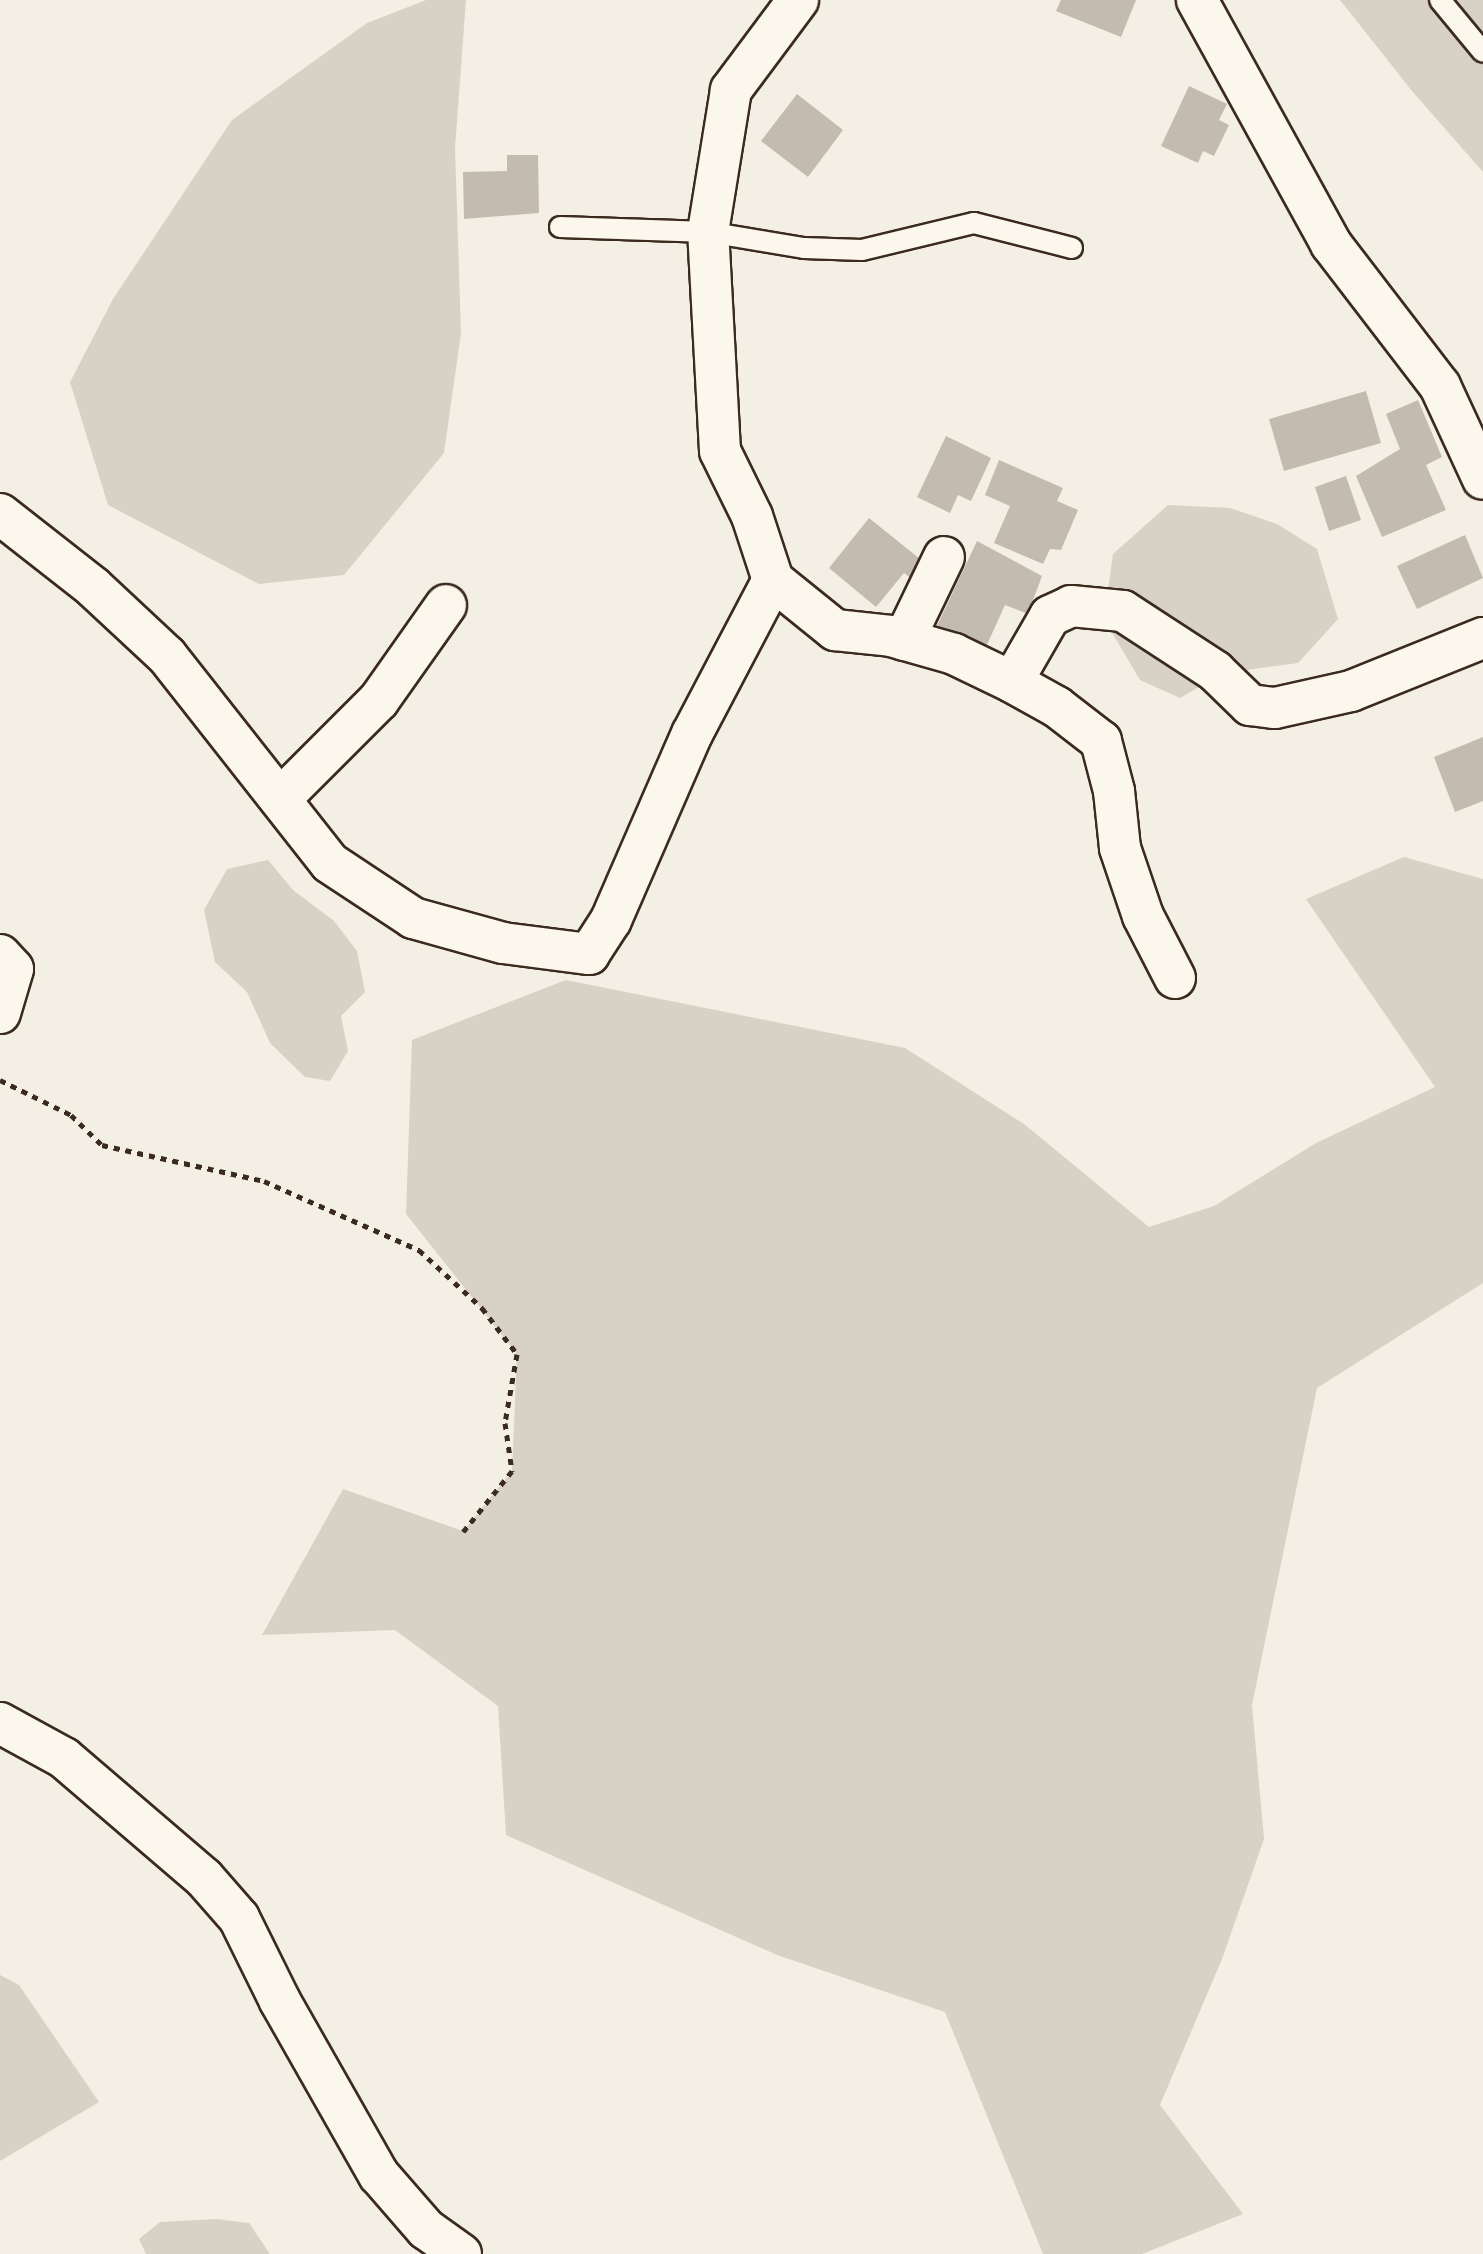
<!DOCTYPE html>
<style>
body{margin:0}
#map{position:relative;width:1483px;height:2254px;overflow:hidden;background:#f3efe4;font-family:Sriracha,sans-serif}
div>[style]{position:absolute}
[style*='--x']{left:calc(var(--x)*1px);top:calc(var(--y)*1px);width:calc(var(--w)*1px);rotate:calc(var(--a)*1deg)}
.green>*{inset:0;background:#d8d1c6}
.building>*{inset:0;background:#c3bbb0}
.path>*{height:5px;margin-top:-2.5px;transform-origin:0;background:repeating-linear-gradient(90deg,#3b2a1e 0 6px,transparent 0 12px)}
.roads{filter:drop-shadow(2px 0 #3b2a1e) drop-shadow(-2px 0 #3b2a1e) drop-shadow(0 2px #3b2a1e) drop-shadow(0 -2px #3b2a1e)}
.service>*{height:20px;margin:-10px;padding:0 10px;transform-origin:10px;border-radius:10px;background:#fbf7ec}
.minor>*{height:40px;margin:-20px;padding:0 20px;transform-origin:20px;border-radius:20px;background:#fbf7ec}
span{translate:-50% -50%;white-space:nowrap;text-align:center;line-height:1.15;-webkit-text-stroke:6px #fbf7ec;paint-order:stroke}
</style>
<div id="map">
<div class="green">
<div style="clip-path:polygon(426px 0,466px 0,455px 148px,461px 333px,444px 453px,344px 575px,259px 584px,108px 505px,70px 382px,113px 299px,232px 120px,367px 23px)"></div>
<div style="clip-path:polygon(1340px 0,1483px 0,1483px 172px,1412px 91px)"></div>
<div style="clip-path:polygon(1168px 505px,1230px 508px,1277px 524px,1317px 549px,1338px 619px,1298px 663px,1223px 673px,1180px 698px,1140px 680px,1104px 619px,1113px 554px)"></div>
<div style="clip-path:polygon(1404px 857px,1483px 879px,1483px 1283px,1317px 1388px,1252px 1705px,1264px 1839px,1222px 1959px,1160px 2105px,1243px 2214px,1142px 2254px,1043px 2254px,945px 2012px,777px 1955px,506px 1835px,498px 1706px,395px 1630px,262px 1635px,343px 1489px,463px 1531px,512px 1471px,517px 1354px,406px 1214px,412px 1040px,566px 980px,905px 1048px,1024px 1124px,1149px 1227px,1214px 1206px,1316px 1143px,1435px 1087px,1306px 899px)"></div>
<div style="clip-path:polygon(268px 860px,293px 890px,334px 921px,357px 951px,365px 992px,341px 1016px,348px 1051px,330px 1081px,305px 1077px,270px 1043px,247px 992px,215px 962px,204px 910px,227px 869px)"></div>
<div style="clip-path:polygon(0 1975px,19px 1985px,99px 2102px,0 2161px)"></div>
<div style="clip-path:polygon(216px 2219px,249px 2223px,270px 2254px,146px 2254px,139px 2239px,160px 2222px)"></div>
</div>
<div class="building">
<div style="clip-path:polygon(1061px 0,1136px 0,1121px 37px,1056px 11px)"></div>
<div style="clip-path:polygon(1189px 86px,1227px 104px,1219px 120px,1229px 125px,1214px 156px,1203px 151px,1198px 163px,1161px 146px)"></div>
<div style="clip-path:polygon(797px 94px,843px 130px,808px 177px,761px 141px)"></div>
<div style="clip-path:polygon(507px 155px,538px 155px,539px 213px,464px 219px,463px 172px,507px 171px)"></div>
<div style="clip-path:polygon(1366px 391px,1381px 443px,1284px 471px,1269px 419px)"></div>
<div style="clip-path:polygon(1418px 400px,1442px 457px,1426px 465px,1446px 510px,1382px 537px,1356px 476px,1400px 449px,1386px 414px)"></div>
<div style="clip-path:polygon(946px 436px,991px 458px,971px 501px,958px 495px,950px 513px,917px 497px)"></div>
<div style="clip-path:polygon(999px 460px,1063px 488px,1057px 501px,1078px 510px,1061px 550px,1050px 549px,1043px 564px,994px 543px,1010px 506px,985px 495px)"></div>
<div style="clip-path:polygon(1346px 476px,1361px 520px,1329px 531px,1315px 487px)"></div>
<div style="clip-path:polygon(869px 518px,925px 563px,912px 579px,904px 573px,876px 607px,829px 568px)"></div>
<div style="clip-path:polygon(1465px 535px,1483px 578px,1417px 609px,1397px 566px)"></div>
<div style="clip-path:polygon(977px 541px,1042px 576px,1028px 614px,1005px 605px,985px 649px,936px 628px)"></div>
<div style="clip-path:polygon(1483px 737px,1483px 801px,1455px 812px,1434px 757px)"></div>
</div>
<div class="path">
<div style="--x:0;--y:1080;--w:79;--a:26.2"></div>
<div style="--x:71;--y:1115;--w:43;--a:44.1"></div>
<div style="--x:102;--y:1145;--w:166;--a:12.5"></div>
<div style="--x:264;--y:1181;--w:170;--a:24"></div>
<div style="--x:419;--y:1250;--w:86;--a:42.6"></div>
<div style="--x:482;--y:1308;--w:58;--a:52.7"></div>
<div style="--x:517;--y:1354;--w:70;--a:99.9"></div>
<div style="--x:505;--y:1423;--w:49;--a:81.7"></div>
<div style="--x:512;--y:1471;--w:78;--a:128.8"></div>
</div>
<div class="roads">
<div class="service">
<div style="--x:1440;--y:0;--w:67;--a:50.4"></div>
<div style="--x:560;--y:227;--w:148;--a:1.9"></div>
<div style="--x:708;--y:232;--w:97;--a:9.5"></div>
<div style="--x:804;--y:248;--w:58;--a:2"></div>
<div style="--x:862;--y:250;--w:115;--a:-13.6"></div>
<div style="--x:974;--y:223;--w:101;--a:14.3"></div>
</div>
<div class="minor">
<div style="--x:1197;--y:0;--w:278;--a:61.2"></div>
<div style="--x:1331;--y:244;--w:179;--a:52.5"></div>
<div style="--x:1440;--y:386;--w:102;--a:65.2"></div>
<div style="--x:0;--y:514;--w:118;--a:38.1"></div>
<div style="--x:93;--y:587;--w:101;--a:43"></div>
<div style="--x:167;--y:656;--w:263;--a:51.8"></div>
<div style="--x:330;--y:863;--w:100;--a:33.5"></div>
<div style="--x:413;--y:918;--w:93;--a:15.5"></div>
<div style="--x:503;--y:943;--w:87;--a:7.3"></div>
<div style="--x:589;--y:954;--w:40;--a:-57.1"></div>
<div style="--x:611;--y:920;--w:203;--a:-66.5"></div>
<div style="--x:692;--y:734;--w:174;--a:-62.3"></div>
<div style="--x:773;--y:580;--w:67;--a:-108.2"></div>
<div style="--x:752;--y:516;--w:72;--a:-116.2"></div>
<div style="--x:720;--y:451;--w:219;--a:-93.1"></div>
<div style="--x:708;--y:232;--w:144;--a:-80.8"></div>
<div style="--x:731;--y:90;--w:112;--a:-53.3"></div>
<div style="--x:773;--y:580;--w:80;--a:38.9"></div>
<div style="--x:835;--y:630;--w:56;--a:6.1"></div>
<div style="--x:891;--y:636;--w:66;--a:15.9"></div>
<div style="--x:954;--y:654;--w:64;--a:25.8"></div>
<div style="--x:904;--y:640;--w:92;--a:-64.3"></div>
<div style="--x:280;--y:799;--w:140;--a:-45"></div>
<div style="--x:379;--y:700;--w:116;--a:-54.8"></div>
<div style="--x:0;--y:955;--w:19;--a:47"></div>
<div style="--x:13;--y:969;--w:46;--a:106.5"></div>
<div style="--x:1175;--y:978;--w:70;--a:-117.3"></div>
<div style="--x:1143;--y:916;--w:72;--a:-108.7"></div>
<div style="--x:1120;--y:848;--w:57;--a:-96"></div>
<div style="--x:1114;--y:791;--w:52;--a:-104.6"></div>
<div style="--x:1101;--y:741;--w:56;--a:-142.3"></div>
<div style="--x:1057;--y:707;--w:51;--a:-150.9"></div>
<div style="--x:1012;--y:682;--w:76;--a:-60.1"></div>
<div style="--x:1050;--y:616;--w:23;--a:-25"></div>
<div style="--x:1071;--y:606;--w:52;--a:5.5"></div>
<div style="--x:1123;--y:611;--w:110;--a:33.1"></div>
<div style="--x:1215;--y:671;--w:49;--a:44.2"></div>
<div style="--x:1250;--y:705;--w:25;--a:7"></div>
<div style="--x:1275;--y:708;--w:78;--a:-12.6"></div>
<div style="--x:1351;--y:691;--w:142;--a:-21.9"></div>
<div style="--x:0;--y:1723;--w:73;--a:28.7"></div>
<div style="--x:64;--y:1758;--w:184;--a:40.6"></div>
<div style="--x:204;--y:1878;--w:53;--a:48.8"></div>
<div style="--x:239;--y:1918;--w:93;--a:63.7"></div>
<div style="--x:280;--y:2001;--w:200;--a:60.4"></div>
<div style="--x:379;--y:2175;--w:72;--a:49"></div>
<div style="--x:426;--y:2229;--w:43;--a:35.5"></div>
</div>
</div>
</div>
